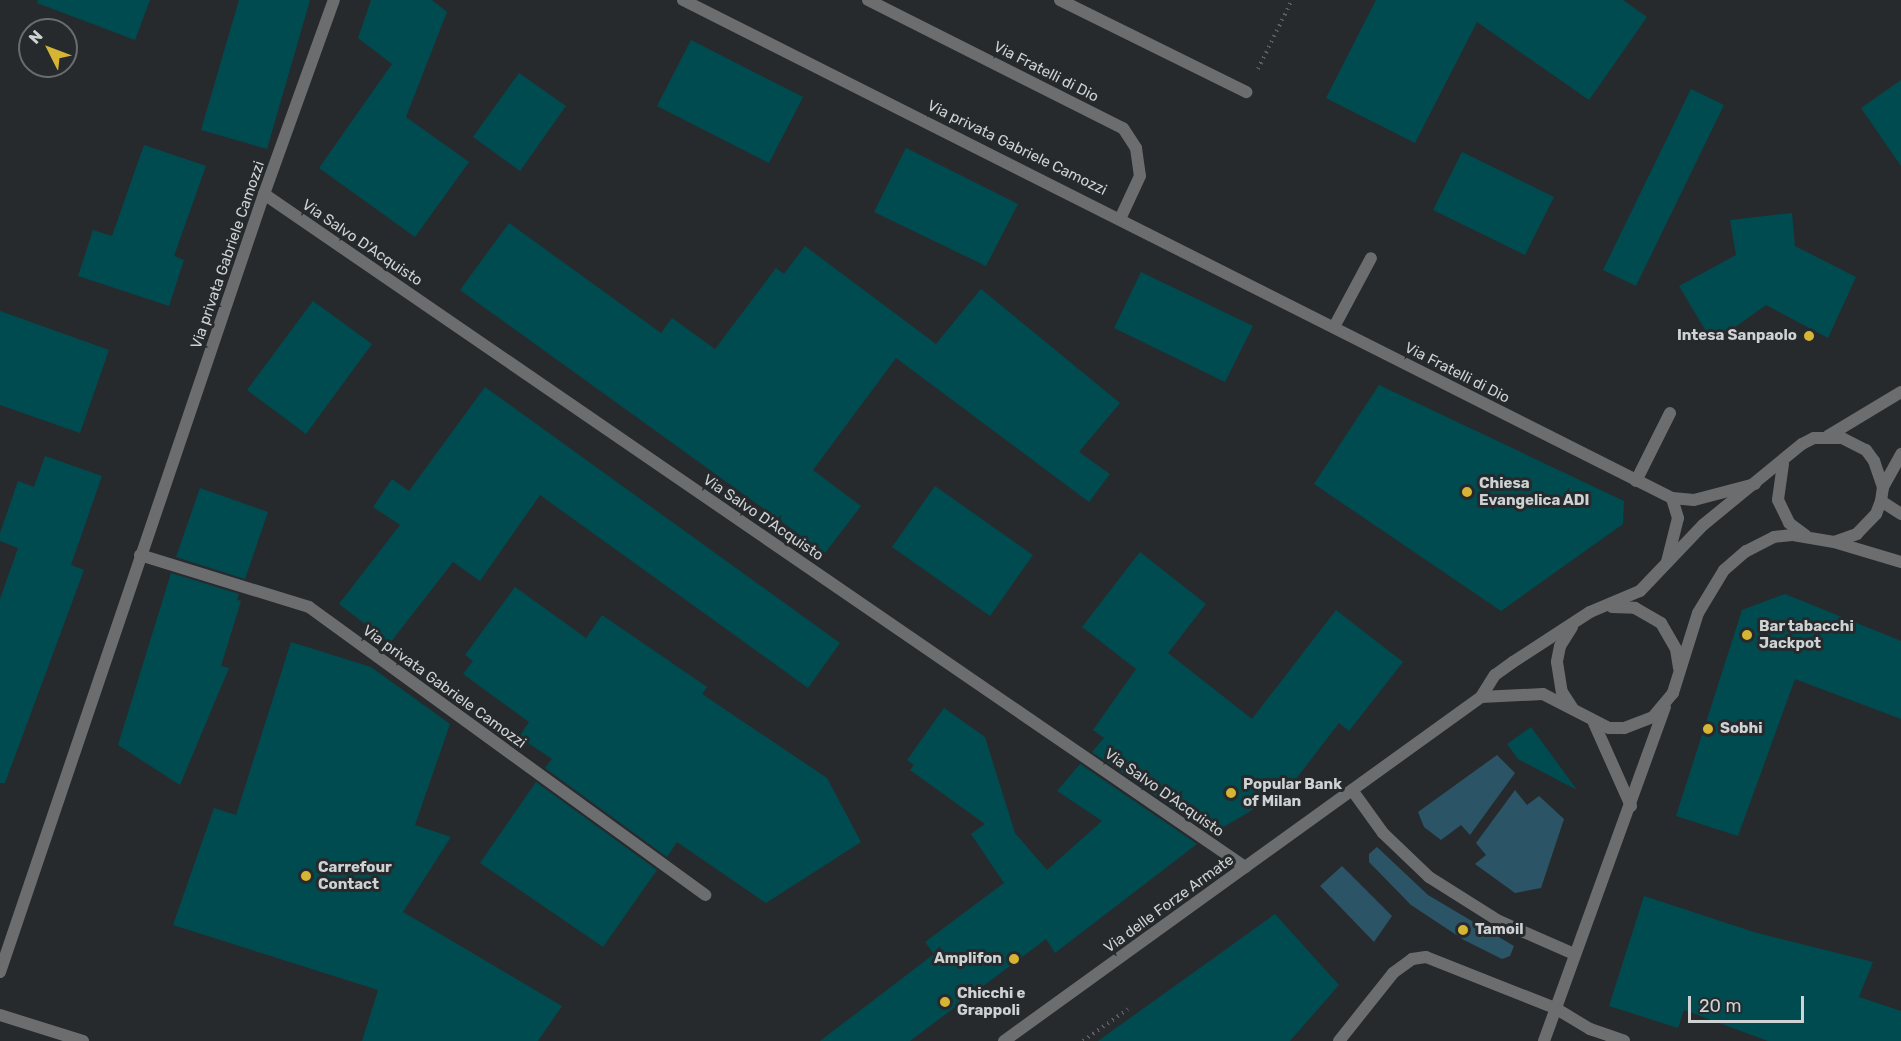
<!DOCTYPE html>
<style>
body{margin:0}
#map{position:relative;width:1901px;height:1041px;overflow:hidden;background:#262a2d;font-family:Rubik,sans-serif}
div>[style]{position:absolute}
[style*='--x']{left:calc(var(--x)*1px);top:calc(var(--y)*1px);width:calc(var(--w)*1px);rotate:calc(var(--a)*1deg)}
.green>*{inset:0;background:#2b5466}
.building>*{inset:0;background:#004b50}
.path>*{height:4px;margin-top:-2px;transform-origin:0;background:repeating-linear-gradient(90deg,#5b5f61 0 1.5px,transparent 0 6px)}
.service>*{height:12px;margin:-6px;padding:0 6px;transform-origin:6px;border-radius:6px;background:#6c6d6f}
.minor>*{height:12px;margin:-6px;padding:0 6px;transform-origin:6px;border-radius:6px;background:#6c6d6f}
.tertiary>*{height:12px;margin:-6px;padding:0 6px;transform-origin:6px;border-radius:6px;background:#6c6d6f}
.dots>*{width:16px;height:16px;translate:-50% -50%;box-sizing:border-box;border:3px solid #262a2d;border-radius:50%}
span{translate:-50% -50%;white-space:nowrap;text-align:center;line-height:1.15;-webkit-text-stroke:6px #262a2d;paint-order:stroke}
.street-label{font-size:15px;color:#ced2d3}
.poi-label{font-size:15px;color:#ced2d3;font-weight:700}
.right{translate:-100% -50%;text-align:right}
.left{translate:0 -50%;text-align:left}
.north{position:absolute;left:18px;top:18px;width:60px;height:60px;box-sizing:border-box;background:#262a2d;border:2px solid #696d6f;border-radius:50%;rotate:312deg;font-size:16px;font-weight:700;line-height:24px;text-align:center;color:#ced2d3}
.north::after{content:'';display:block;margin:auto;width:21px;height:27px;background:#d6b534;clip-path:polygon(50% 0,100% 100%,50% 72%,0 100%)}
.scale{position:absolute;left:1688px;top:996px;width:116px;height:27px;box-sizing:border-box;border:3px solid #ced2d3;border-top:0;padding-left:8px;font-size:18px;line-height:21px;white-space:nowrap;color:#ced2d3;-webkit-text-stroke:4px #262a2d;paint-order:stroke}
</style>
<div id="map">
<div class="green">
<div style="clip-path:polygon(1497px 755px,1515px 773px,1470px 835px,1461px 825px,1441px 840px,1424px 827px,1418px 812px)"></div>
<div style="clip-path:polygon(1515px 790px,1527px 805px,1539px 796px,1564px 819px,1541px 888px,1515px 893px,1475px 864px,1486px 855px,1476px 843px)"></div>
<div style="clip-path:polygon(1377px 847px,1428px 895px,1514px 946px,1510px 956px,1502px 959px,1464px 940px,1411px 905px,1369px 862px,1369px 854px)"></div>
<div style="clip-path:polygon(1342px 866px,1392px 916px,1374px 942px,1320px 886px)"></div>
</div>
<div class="building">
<div style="clip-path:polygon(38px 0,150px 0,135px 40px,37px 3px)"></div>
<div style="clip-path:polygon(239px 0,310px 0,267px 149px,201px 130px)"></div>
<div style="clip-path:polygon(371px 0,432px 0,447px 12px,406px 117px,469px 162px,415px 237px,319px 168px,392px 64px,358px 38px)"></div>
<div style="clip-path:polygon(1376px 0,1623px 0,1647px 17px,1589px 100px,1477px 22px,1415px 143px,1326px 98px)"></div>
<div style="clip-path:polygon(691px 40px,803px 97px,769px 163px,657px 106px)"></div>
<div style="clip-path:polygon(519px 73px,566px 106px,520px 171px,473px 137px)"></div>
<div style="clip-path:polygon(1901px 80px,1901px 166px,1861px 108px)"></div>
<div style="clip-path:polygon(1691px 89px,1724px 105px,1636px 286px,1603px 270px)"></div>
<div style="clip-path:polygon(144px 145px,206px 166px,174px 256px,184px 260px,169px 306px,78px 276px,93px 230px,112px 236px)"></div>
<div style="clip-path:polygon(906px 148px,1018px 204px,986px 266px,874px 212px)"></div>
<div style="clip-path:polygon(1462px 152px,1554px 197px,1525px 255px,1433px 210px)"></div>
<div style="clip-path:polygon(1792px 213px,1795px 246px,1856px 277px,1828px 338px,1766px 305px,1713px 343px,1679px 286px,1736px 255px,1730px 220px)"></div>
<div style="clip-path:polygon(509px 223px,661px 333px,672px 318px,715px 349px,776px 268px,784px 274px,805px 246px,936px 344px,981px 289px,1120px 403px,1079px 452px,1110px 474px,1089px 502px,896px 358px,813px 470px,861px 506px,825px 553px,460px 290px)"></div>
<div style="clip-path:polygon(1141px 272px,1253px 326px,1225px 382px,1114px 328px)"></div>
<div style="clip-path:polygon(313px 301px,372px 344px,306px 434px,247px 390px)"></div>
<div style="clip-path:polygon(0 311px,109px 350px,80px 433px,0 405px)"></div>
<div style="clip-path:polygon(1379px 385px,1624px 501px,1623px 524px,1501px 611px,1314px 484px)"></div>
<div style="clip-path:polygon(485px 387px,840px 643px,808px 688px,540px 495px,480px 581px,453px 562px,390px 643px,339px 604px,400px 525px,373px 507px,392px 479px,409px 491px)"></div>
<div style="clip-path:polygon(45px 456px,102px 476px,71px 565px,84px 570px,5px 783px,0 783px,0 599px,18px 548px,0 541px,0 533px,18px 481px,34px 487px)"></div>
<div style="clip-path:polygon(935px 486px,1033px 555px,990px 616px,892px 547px)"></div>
<div style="clip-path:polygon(200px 488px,268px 512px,245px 579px,176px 557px)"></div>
<div style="clip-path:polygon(1140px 552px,1206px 604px,1168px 653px,1252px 719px,1336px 610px,1403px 662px,1349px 731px,1339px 723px,1289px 788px,1212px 834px,1092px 752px,1104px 738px,1093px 730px,1136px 669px,1082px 627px)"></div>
<div style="clip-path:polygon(171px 573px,239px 594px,237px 600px,241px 601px,221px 666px,229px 668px,180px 785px,118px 745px)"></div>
<div style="clip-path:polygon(515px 587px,586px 638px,602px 615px,707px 687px,702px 694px,827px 778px,861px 842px,766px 903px,677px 842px,667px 857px,545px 768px,552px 759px,519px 737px,529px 722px,463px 674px,473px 661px,465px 655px)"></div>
<div style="clip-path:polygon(1785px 594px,1901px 641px,1901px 719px,1795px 679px,1738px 836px,1676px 816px,1742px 610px)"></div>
<div style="clip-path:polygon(291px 642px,371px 667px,450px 724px,415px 825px,451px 837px,403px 912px,562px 1006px,538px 1041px,362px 1041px,378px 990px,173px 925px,214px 808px,236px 815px)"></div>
<div style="clip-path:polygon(944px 708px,985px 737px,1015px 833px,1047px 870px,1102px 821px,1057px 791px,1080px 764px,1197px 844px,1055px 953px,1046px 939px,910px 1041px,820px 1041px,934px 954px,925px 942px,1004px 883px,971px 834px,985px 824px,910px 770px,914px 765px,907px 760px)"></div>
<div style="clip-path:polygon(1531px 727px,1577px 790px,1518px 759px,1507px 744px)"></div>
<div style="clip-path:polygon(536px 782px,657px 870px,603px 947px,480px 863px)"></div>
<div style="clip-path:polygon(1644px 896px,1757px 933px,1873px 962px,1859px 997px,1901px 1011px,1901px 1041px,1768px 1041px,1684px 1010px,1678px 1028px,1609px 1006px)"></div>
<div style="clip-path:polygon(1275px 914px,1339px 985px,1290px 1041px,1098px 1041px)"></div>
</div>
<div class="path">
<div style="--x:1258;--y:69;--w:77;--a:-63.8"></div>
<div style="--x:1083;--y:1041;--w:55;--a:-35.4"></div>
</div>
<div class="service">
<div style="--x:868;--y:0;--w:285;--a:26.7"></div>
<div style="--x:1123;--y:128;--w:24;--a:57"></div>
<div style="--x:1136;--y:148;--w:28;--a:82"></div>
<div style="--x:1140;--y:176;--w:45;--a:114.9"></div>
<div style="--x:1060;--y:0;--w:208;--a:26.3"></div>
<div style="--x:1334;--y:327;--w:78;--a:-61.8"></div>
<div style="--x:1636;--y:481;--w:76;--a:-63.4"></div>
<div style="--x:1352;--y:790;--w:53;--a:54.2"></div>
<div style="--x:1383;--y:833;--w:64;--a:43.7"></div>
<div style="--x:1429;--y:877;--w:83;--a:32.2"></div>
<div style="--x:1499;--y:921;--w:82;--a:23.7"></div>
</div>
<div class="minor">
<div style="--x:683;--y:0;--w:1107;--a:26.73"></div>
<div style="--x:1672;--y:498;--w:22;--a:5"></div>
<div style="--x:1694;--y:500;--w:63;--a:-14.7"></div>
<div style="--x:264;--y:194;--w:1190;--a:34.45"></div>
<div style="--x:1881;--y:501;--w:24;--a:33"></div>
<div style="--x:1834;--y:542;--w:70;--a:16.6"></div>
<div style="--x:140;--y:555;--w:177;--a:17.1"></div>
<div style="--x:309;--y:607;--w:490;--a:36"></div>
<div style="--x:1667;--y:562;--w:45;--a:-76"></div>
<div style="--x:1678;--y:518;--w:21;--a:-107"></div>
<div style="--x:1594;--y:723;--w:91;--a:66"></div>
<div style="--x:0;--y:972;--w:822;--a:-71.26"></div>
<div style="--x:264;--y:194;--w:206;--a:-70.2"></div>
<div style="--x:1339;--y:1041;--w:87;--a:-51.5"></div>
<div style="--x:1393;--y:973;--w:24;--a:-36"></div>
<div style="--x:1412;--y:959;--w:14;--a:-8"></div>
<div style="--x:1426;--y:957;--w:139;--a:21.6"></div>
<div style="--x:1555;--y:1008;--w:41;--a:31"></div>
<div style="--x:1590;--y:1029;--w:36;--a:19"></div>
<div style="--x:1544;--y:1041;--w:355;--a:-70.1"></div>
</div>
<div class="tertiary">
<div style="--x:1828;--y:436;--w:85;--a:-31.1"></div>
<div style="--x:1783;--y:464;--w:36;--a:98"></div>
<div style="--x:1778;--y:500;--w:25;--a:64"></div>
<div style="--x:1789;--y:523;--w:21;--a:37"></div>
<div style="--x:1883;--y:487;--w:38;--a:-61"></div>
<div style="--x:1612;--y:607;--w:23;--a:2"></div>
<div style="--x:1635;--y:608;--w:30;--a:30"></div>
<div style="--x:1661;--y:623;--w:30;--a:60"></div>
<div style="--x:1676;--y:649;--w:19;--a:81"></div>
<div style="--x:1572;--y:627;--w:22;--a:122"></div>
<div style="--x:1560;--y:646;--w:16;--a:101"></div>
<div style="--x:1557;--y:662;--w:30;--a:81"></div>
<div style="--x:1562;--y:692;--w:20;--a:57"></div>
<div style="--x:0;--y:1015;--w:87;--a:17.4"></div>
<div style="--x:1004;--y:1041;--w:588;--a:-35.8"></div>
<div style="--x:1481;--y:697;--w:26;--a:-58"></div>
<div style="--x:1495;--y:675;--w:22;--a:-36"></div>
<div style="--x:1513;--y:662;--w:92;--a:-33"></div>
<div style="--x:1590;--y:612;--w:54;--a:-22.8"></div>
<div style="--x:1640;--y:591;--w:91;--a:-46.3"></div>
<div style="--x:1703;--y:525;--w:128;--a:-39.3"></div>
<div style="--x:1802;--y:444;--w:13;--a:-27"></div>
<div style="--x:1814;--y:438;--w:28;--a:0"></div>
<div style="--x:1842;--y:438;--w:27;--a:27"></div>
<div style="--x:1866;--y:450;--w:14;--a:54"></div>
<div style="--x:1874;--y:461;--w:28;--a:71"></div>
<div style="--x:1883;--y:487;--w:14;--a:98"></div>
<div style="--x:1881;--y:501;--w:14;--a:111"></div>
<div style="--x:1876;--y:514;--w:28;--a:134"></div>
<div style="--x:1857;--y:534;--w:24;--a:161"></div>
<div style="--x:1834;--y:542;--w:43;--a:-170.5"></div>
<div style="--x:1792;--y:535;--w:18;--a:174"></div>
<div style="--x:1774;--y:537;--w:31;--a:153"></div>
<div style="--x:1746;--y:551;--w:29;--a:139"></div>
<div style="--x:1724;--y:570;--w:50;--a:121.2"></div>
<div style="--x:1698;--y:613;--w:84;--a:107.4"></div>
<div style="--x:1673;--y:693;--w:31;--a:130"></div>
<div style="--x:1653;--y:717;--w:31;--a:159"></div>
<div style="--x:1624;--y:728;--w:15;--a:180"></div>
<div style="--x:1609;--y:728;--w:74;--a:-152.7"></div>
<div style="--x:1543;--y:694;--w:62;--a:177.2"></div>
</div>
<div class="dots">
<div style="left:1809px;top:336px;background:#d6b534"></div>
<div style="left:1467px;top:492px;background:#d6b534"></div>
<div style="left:1747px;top:635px;background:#d6b534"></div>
<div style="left:1708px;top:729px;background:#d6b534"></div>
<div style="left:1231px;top:793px;background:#d6b534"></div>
<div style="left:306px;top:876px;background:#d6b534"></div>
<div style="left:1463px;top:930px;background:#d6b534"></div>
<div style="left:1014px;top:959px;background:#d6b534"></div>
<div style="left:945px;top:1002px;background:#d6b534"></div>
</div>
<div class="street-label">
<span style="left:1046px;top:72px;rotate:27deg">Via Fratelli di Dio</span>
<span style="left:1017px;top:148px;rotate:26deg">Via privata Gabriele Camozzi</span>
<span style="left:362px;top:243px;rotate:34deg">Via Salvo D'Acquisto</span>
<span style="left:228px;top:255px;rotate:-71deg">Via privata Gabriele Camozzi</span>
<span style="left:1457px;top:373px;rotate:27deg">Via Fratelli di Dio</span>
<span style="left:763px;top:518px;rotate:34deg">Via Salvo D'Acquisto</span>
<span style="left:444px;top:687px;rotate:36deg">Via privata Gabriele Camozzi</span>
<span style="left:1164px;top:793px;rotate:35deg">Via Salvo D'Acquisto</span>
<span style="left:1169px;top:904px;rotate:-36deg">Via delle Forze Armate</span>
</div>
<div class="poi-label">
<span class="right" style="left:1797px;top:336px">Intesa Sanpaolo</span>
<span class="left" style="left:1479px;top:492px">Chiesa<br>Evangelica ADI</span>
<span class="left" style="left:1759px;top:635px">Bar tabacchi<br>Jackpot</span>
<span class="left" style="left:1720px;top:729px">Sobhi</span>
<span class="left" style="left:1243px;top:793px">Popular Bank<br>of Milan</span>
<span class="left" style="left:318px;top:876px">Carrefour<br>Contact</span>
<span class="left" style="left:1475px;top:930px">Tamoil</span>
<span class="right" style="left:1002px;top:959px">Amplifon</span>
<span class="left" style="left:957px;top:1002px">Chicchi e<br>Grappoli</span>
</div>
<div class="north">N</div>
<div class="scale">20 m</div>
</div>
